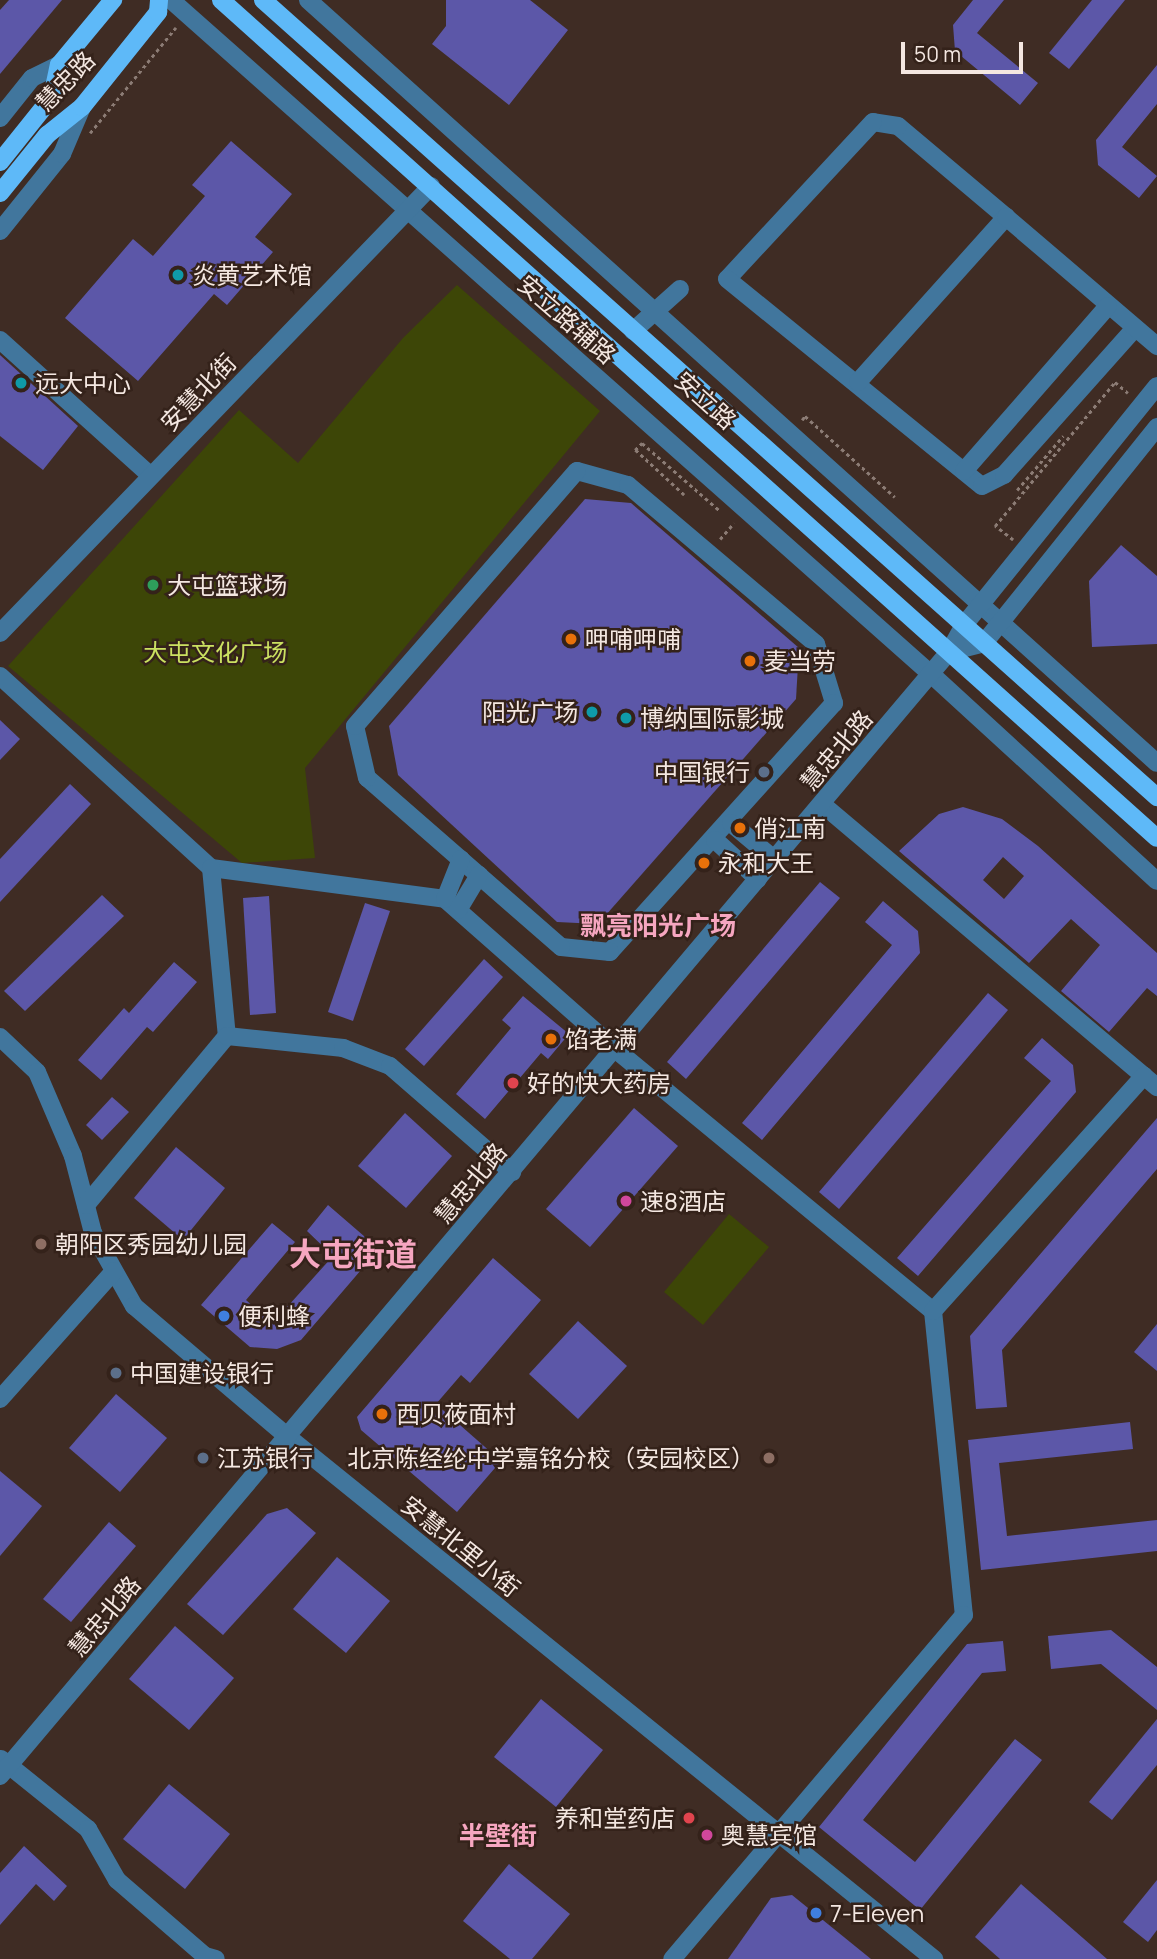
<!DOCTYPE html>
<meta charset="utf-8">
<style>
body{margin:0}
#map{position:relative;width:1157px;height:1959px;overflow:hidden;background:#3f2c24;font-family:Manrope,"Noto Sans SC",sans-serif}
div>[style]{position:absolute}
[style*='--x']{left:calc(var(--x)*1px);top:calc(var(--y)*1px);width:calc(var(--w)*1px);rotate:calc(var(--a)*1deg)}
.green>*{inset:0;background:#3d4607}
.building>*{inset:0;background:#5c57a8}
.path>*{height:2.5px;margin-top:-1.25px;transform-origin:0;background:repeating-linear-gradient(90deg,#8c7c75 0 3.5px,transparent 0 7px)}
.minor>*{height:18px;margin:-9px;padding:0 9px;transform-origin:9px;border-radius:9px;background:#41769d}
.major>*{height:18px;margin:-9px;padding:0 9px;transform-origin:9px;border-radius:9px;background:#5eb9f8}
.dots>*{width:19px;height:19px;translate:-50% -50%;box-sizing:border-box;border:4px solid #34221a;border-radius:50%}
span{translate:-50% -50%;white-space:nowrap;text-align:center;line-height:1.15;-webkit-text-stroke:5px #34221a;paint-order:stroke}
.street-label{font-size:24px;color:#f4e7e1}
.poi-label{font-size:24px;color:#f4e7e1}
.left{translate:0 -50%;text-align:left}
.right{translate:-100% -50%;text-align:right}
.park-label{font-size:24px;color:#cbe161}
.neighbourhood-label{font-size:26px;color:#f6a6c0;font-weight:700}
.district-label{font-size:32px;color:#f6a6c0;font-weight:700}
.scale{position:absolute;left:901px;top:42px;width:122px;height:32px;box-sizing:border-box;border:4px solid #f4e7e1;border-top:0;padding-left:9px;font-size:21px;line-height:24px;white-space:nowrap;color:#f4e7e1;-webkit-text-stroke:5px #34221a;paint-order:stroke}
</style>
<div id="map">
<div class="green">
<div style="clip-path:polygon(457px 285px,600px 411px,305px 768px,315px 858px,242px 863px,8px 666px,239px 410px,298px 463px,403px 338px)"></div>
<div style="clip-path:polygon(729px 1214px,769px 1247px,703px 1325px,664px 1292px)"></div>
</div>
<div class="building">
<div style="clip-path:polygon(9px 0,62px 0,0 74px,0 10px)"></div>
<div style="clip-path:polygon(446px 0,530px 0,568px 30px,509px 105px,432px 44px,446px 26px)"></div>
<div style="clip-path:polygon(973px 0,1004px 0,977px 33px,1038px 83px,1020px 105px,955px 51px,953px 25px)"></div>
<div style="clip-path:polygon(1092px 0,1125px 0,1069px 69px,1049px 53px)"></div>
<div style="clip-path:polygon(1157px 65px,1157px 104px,1122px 147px,1157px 176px,1139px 198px,1098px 165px,1096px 140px)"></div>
<div style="clip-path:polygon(231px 141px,292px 194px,255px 237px,273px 252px,227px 305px,214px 294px,138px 381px,65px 318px,133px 239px,153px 256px,205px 196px,192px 185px)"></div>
<div style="clip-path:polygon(0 355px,78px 426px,43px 470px,0 436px)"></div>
<div style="clip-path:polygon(585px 499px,631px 503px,799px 648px,796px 699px,598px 924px,557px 922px,398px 775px,389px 726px)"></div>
<div style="clip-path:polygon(1121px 545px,1157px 576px,1157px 644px,1092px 647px,1089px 581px)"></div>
<div style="clip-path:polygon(0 720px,20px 739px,0 760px)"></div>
<div style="clip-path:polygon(70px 784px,91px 804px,0 902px,0 859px)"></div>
<div style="clip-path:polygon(evenodd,963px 807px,1002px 819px,1038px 846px,1157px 953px,1157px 996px,1147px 988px,1109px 1032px,1061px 991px,1100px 945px,1071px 919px,1029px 963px,899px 851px,939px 814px,963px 807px,1003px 857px,1024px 876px,1004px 899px,983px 880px,1003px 857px)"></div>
<div style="clip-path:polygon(820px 882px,840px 898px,686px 1079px,667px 1062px)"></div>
<div style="clip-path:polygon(102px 895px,124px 916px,25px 1011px,4px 991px)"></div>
<div style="clip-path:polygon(269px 896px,276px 1013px,250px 1015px,243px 898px)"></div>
<div style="clip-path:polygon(883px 901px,918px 931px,920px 953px,762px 1140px,742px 1123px,892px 945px,865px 922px)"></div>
<div style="clip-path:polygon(365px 903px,390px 911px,353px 1021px,328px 1012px)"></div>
<div style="clip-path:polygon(484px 959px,503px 977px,424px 1066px,405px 1049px)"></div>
<div style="clip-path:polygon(174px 962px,197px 982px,153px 1032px,147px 1027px,101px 1080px,78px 1060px,124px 1008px,129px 1013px)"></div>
<div style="clip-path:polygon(988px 993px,1008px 1010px,839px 1209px,819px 1192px)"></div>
<div style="clip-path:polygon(523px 996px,569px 1034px,548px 1059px,541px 1053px,485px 1119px,456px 1094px,511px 1028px,502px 1020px)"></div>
<div style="clip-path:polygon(1042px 1038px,1073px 1065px,1076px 1092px,918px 1276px,897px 1258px,1051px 1081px,1024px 1058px)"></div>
<div style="clip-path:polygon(112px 1097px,129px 1112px,102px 1140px,86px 1125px)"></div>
<div style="clip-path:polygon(634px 1108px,678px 1146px,590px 1247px,546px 1209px)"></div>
<div style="clip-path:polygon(405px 1113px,452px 1156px,406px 1208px,358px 1166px)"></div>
<div style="clip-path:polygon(1157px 1118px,1157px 1169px,1002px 1350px,1007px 1407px,976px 1409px,970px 1336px)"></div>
<div style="clip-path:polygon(176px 1147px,225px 1188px,183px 1240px,134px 1198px)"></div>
<div style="clip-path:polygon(328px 1205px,379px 1249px,301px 1340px,277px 1349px,250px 1347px,201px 1305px,272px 1223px,295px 1242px,246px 1300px,264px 1316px,279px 1316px,333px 1256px,307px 1231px)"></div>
<div style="clip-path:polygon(493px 1258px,541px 1300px,470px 1383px,461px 1375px,436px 1404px,501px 1461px,457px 1512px,361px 1430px,357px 1417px)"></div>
<div style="clip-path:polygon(578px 1321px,627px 1366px,578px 1419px,529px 1374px)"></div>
<div style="clip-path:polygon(1157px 1324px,1157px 1371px,1134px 1352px)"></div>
<div style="clip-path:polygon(116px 1394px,167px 1438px,120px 1492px,69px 1448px)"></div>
<div style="clip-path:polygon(1130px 1422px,1133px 1449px,999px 1463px,1007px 1536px,1157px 1520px,1157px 1551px,981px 1570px,968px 1440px)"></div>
<div style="clip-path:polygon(0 1471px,42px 1506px,0 1556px)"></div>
<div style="clip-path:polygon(287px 1508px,316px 1533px,223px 1635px,187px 1604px,267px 1514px)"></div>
<div style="clip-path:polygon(109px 1522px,136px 1546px,71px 1622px,43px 1599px)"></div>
<div style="clip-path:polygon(337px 1557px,390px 1601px,346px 1653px,293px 1609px)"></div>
<div style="clip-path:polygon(175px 1626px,234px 1678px,189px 1730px,129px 1679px)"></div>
<div style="clip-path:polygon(1111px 1630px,1157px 1667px,1157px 1710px,1101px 1664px,1051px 1669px,1048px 1636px)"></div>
<div style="clip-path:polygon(1003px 1641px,1006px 1671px,982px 1673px,863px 1820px,915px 1862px,1015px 1739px,1042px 1760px,920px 1910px,819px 1827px,967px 1644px)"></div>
<div style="clip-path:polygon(541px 1699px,603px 1750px,556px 1807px,494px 1757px)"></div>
<div style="clip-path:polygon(1157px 1719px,1157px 1765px,1112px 1820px,1089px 1802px)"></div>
<div style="clip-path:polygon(169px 1784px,230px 1834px,185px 1889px,123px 1839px)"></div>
<div style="clip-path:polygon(24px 1846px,67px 1886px,54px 1901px,36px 1884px,0 1925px,0 1873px)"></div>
<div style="clip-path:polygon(509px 1864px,570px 1914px,532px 1959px,510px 1959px,463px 1921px)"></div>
<div style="clip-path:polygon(1157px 1880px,1157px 1930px,1148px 1942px,1123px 1922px)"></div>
<div style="clip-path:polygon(1021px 1884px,1107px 1959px,1000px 1959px,975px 1937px)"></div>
<div style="clip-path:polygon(792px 1895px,871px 1959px,728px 1959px,771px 1898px)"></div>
</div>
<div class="path">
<div style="--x:90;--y:133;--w:136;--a:-50.9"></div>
<div style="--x:802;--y:420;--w:5;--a:-53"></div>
<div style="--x:805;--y:416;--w:121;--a:42"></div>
<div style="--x:1017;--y:490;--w:71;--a:-49.6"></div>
<div style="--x:684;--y:495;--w:67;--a:-137.4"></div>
<div style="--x:635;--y:450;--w:10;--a:-45"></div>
<div style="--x:642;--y:443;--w:102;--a:41"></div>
<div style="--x:720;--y:539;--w:21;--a:-49"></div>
<div style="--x:1013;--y:540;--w:23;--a:-142"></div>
<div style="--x:995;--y:526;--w:187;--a:-50.2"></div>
<div style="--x:1115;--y:382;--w:17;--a:40"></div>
</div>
<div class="minor">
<div style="--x:171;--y:0;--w:1016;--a:41.57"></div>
<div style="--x:931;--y:674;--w:306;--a:42.5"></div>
<div style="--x:308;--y:0;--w:1141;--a:41.95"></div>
<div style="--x:0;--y:118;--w:51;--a:-51.3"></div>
<div style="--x:32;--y:78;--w:30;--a:-26"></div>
<div style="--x:1006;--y:217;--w:141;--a:-139.9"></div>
<div style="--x:898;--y:126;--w:25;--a:-171"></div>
<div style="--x:873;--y:122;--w:214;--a:132.9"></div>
<div style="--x:727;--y:279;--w:328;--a:39.1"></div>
<div style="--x:982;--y:486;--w:25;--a:-27"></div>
<div style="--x:1004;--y:475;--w:197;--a:-48.3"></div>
<div style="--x:0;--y:231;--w:99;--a:-51.2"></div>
<div style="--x:62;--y:154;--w:51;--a:-66.9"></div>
<div style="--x:633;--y:331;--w:63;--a:-41.8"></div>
<div style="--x:0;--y:340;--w:203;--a:42"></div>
<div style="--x:858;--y:382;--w:222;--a:-48.1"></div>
<div style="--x:1006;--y:217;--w:199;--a:40.5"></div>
<div style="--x:577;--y:471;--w:53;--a:15.4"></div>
<div style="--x:628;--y:485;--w:246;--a:40.2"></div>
<div style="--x:816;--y:644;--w:62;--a:73"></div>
<div style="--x:834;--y:703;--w:335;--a:132"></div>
<div style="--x:610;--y:952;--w:49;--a:-174.2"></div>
<div style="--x:561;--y:947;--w:257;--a:-138.9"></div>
<div style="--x:367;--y:778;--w:53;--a:-103"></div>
<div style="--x:355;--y:726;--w:338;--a:-49"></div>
<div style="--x:964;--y:471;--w:219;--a:-48.9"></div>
<div style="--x:0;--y:633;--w:621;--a:-46.04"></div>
<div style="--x:949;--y:652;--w:36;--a:-14"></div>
<div style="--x:984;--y:643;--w:277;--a:-51.3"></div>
<div style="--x:0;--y:676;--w:285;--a:42.3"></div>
<div style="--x:211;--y:868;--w:236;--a:7.5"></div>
<div style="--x:445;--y:899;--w:227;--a:41.4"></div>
<div style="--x:615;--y:1049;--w:412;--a:39.5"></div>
<div style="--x:933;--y:1311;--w:306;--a:84.2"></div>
<div style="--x:964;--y:1615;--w:451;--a:130.3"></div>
<div style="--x:822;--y:804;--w:439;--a:40.2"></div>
<div style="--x:731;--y:823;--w:57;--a:40.1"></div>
<div style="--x:715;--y:840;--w:58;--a:42.2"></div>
<div style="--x:211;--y:868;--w:169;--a:84.6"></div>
<div style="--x:445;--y:899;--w:43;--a:-68.2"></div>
<div style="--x:458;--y:910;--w:41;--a:-59"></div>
<div style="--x:0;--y:1037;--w:51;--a:43.4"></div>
<div style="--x:37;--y:1072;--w:91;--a:66.8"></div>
<div style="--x:73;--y:1156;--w:80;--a:75.4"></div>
<div style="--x:93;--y:1233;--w:84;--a:60.7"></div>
<div style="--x:134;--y:1306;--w:202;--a:40.4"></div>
<div style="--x:288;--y:1437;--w:831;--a:38.94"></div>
<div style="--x:86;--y:1205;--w:220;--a:-50.2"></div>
<div style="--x:227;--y:1036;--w:117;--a:5.9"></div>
<div style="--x:343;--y:1048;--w:50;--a:21"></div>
<div style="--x:390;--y:1066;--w:162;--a:41"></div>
<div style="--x:933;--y:1311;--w:316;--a:-48.1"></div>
<div style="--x:0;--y:1399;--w:171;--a:-48.3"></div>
<div style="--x:1;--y:1759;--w:112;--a:38.8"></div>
<div style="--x:88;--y:1829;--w:59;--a:60.4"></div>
<div style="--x:117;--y:1880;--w:116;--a:40.8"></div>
<div style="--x:205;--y:1956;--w:11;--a:15"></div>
<div style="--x:0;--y:1776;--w:1471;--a:-49.83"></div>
<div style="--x:949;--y:652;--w:31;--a:-61"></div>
<div style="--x:964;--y:625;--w:307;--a:-51.1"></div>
</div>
<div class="major">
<div style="--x:221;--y:0;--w:1256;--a:41.84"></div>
<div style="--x:263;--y:0;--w:1198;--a:41.72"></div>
<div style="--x:0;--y:162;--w:83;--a:-51.3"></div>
<div style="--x:52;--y:97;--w:33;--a:-78"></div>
<div style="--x:59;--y:65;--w:85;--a:-50.3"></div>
<div style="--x:0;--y:193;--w:75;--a:-51"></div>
<div style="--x:47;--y:135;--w:45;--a:-38.7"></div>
<div style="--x:82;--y:107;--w:122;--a:-51.3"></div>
<div style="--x:158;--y:12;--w:12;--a:-85"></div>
</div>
<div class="dots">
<div style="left:178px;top:275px;background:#0f9aa8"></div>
<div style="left:21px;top:383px;background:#0f9aa8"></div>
<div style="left:153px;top:585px;background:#2e9e5b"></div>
<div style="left:571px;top:639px;background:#e8710a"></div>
<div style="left:750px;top:661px;background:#e8710a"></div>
<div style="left:592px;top:712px;background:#0f9aa8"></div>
<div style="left:626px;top:718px;background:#0f9aa8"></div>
<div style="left:764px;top:772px;background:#5c6f8a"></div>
<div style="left:740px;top:828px;background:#e8710a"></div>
<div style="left:704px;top:863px;background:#e8710a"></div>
<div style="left:551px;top:1039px;background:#e8710a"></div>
<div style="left:513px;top:1083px;background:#e0444e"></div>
<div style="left:626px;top:1201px;background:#d1479c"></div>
<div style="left:41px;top:1244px;background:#8d6e63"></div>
<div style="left:224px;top:1316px;background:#3f7fe0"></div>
<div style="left:116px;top:1373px;background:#5c6f8a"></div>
<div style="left:382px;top:1414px;background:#e8710a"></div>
<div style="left:203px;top:1458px;background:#5c6f8a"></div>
<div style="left:769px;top:1458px;background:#8d6e63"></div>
<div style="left:689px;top:1818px;background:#e0444e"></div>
<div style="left:707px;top:1835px;background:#d1479c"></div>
<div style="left:816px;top:1913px;background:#3f7fe0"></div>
</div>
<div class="street-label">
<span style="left:65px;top:81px;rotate:-46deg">慧忠路</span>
<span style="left:567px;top:319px;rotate:41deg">安立路辅路</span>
<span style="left:198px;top:392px;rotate:-46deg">安慧北街</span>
<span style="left:706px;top:400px;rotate:42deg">安立路</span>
<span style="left:836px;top:750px;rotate:-50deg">慧忠北路</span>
<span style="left:470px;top:1183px;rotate:-50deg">慧忠北路</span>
<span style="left:461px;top:1546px;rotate:39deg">安慧北里小街</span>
<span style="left:104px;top:1616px;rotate:-50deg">慧忠北路</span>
</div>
<div class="poi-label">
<span class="left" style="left:192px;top:275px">炎黄艺术馆</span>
<span class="left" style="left:35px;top:383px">远大中心</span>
<span class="left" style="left:167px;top:585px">大屯篮球场</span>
<span class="left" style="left:585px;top:639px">呷哺呷哺</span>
<span class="left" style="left:764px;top:661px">麦当劳</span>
<span class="right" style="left:578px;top:712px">阳光广场</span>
<span class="left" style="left:640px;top:718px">博纳国际影城</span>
<span class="right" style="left:750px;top:772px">中国银行</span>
<span class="left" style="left:754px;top:828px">俏江南</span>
<span class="left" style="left:718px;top:863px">永和大王</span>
<span class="left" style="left:565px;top:1039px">馅老满</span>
<span class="left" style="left:527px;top:1083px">好的快大药房</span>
<span class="left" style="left:640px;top:1201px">速8酒店</span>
<span class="left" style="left:55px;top:1244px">朝阳区秀园幼儿园</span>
<span class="left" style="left:238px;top:1316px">便利蜂</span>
<span class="left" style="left:130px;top:1373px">中国建设银行</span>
<span class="left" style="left:396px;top:1414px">西贝莜面村</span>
<span class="left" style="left:217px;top:1458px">江苏银行</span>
<span class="right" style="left:755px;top:1458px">北京陈经纶中学嘉铭分校（安园校区）</span>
<span class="right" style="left:675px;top:1818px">养和堂药店</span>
<span class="left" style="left:721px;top:1835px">奥慧宾馆</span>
<span class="left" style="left:830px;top:1913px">7-Eleven</span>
</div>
<div class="park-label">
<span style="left:215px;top:652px">大屯文化广场</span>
</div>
<div class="neighbourhood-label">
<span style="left:658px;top:926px">飘亮阳光广场</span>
<span style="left:498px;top:1836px">半壁街</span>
</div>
<div class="district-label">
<span style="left:353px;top:1254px">大屯街道</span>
</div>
<div class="scale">50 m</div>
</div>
